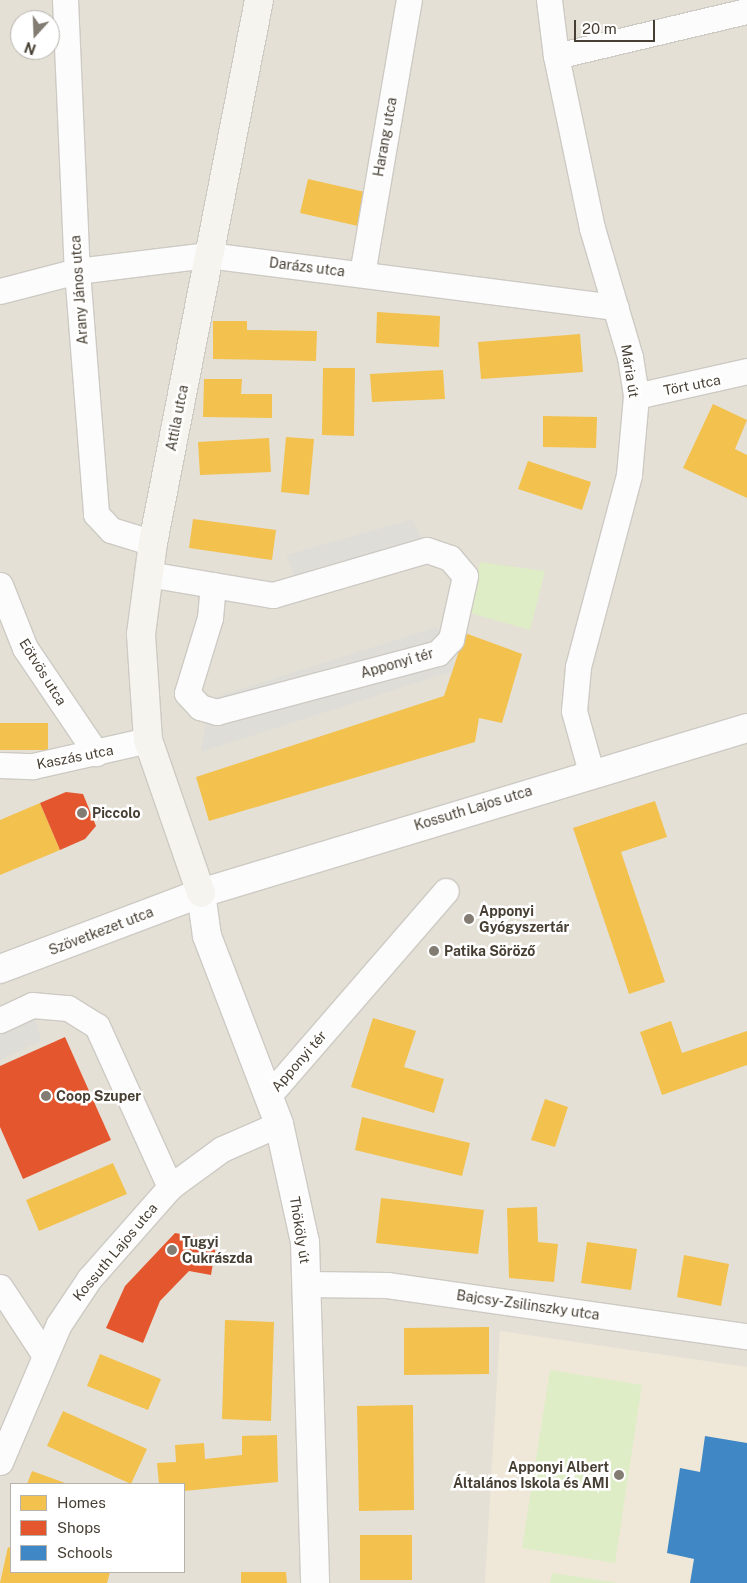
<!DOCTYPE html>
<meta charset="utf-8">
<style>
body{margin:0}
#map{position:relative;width:747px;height:1583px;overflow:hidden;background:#f0eee8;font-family:"Public Sans",sans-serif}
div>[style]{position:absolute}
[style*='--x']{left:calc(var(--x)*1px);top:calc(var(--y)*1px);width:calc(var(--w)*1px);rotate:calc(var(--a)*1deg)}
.residential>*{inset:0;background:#e5e0d5}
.education>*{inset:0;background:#efe8d9}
.green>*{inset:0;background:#deedc5}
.parking>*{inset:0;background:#dfddd8}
.homes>*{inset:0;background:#f2c14e}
.shops>*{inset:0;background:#e4572e}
.schools>*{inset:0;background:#3f88c5}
.roads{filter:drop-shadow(1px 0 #cdcac4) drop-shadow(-1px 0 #cdcac4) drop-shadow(0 1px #cdcac4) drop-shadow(0 -1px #cdcac4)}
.minor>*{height:25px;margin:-12.5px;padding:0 12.5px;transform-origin:12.5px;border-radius:12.5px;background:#fdfcfc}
.tertiary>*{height:28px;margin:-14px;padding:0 14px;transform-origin:14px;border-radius:14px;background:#fdfcfc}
.secondary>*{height:28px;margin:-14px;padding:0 14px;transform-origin:14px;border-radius:14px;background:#f6f4ee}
.dots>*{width:14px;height:14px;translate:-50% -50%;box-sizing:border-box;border:2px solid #fff;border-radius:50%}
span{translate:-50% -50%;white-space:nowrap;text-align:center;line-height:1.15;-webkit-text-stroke:5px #fff;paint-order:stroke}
.street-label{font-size:14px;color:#473f33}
.poi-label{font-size:14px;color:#473f33;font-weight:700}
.left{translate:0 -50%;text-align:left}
.right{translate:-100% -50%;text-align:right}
.legend{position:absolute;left:10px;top:1483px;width:175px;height:90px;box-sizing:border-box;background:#fff;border:1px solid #b5b2ad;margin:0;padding:6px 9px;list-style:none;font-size:15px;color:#473f33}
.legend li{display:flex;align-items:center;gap:10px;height:25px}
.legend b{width:25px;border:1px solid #b5b2ad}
.north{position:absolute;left:10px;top:10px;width:50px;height:50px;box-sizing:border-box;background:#fff;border:1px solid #b5b2ad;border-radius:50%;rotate:200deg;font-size:14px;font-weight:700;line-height:20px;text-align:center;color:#473f33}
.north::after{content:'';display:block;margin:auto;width:18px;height:22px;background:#827c72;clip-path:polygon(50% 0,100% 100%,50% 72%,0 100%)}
.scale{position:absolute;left:574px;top:20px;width:81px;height:22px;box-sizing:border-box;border:2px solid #473f33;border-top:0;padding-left:6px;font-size:15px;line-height:18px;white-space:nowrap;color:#473f33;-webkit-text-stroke:4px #fff;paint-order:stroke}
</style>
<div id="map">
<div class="residential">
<div style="clip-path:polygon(evenodd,0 0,747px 0,747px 1583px,0 1583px,0 0,20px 20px,50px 20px,50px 50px,20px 50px,20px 20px,0 0,11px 1484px,184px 1484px,184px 1572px,11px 1572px,11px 1484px)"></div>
</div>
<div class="education">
<div style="clip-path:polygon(500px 1331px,747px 1367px,747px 1583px,485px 1583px)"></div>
</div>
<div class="green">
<div style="clip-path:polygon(480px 562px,545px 571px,530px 630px,470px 613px)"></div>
<div style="clip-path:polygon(550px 1370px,642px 1385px,615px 1563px,522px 1548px)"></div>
<div style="clip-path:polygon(552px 1573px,619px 1583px,550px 1583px)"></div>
</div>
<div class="parking">
<div style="clip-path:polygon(413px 519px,427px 550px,298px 588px,286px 555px)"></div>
<div style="clip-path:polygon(437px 627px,457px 670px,201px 752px,209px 699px)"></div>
<div style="clip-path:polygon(32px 1005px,41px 1041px,0 1060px,0 1020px)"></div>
</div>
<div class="homes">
<div style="clip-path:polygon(308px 179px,365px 192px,358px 226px,300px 213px)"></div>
<div style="clip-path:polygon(377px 312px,440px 316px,439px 347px,376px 343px)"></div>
<div style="clip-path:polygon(213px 321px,247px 321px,247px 330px,317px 331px,316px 361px,213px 359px)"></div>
<div style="clip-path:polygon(580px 334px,583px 372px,481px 379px,478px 342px)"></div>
<div style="clip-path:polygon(323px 368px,355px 368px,354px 436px,322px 435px)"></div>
<div style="clip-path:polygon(443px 370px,445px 399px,372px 402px,370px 374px)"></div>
<div style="clip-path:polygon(204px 379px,242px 379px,241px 394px,272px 394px,272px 418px,203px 417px)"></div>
<div style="clip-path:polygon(713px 404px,747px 420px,735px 449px,747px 455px,747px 498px,683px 468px)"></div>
<div style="clip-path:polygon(543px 416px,597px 417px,596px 448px,543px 447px)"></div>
<div style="clip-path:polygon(286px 437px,314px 439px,309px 495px,281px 492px)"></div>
<div style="clip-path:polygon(269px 438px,271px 472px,200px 475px,198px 442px)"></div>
<div style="clip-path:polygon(528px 461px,591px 482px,582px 510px,518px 489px)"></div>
<div style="clip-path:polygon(193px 519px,276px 530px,272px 560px,189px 548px)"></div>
<div style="clip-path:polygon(465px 633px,522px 654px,502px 723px,479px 718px,475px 742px,209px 821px,196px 777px,444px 696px)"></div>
<div style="clip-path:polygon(0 723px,48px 723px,48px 750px,0 750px)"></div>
<div style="clip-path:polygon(655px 801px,667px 837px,621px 852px,665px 982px,629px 994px,573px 828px)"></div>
<div style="clip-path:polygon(40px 803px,60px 850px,0 875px,0 820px)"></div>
<div style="clip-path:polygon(373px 1018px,416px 1031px,404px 1067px,444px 1079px,434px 1113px,351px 1087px)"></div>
<div style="clip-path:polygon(671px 1021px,682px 1053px,747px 1031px,747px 1065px,662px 1095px,640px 1032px)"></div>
<div style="clip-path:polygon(545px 1099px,568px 1107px,555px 1147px,531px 1140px)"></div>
<div style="clip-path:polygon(362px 1117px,470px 1143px,462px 1176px,355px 1150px)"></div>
<div style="clip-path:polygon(113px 1163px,127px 1194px,39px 1231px,26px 1200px)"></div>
<div style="clip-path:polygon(381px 1198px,484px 1210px,478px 1254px,376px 1243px)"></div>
<div style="clip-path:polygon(537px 1207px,538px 1242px,558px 1244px,554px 1282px,509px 1278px,507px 1208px)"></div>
<div style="clip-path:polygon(587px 1242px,637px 1249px,631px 1290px,581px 1283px)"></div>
<div style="clip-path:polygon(684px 1255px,729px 1264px,721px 1306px,677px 1297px)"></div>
<div style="clip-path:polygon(225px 1320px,274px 1322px,271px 1421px,222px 1419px)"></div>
<div style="clip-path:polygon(489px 1327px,489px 1374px,404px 1375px,404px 1328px)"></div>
<div style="clip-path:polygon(100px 1354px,161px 1379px,148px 1410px,87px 1386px)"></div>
<div style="clip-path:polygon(413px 1405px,414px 1510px,359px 1511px,357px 1406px)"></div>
<div style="clip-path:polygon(63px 1411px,147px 1449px,131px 1484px,47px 1446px)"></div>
<div style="clip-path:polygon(277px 1435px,278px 1482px,184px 1491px,184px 1484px,159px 1484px,157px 1463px,176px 1462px,175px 1445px,204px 1443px,205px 1459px,242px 1455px,242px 1436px)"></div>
<div style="clip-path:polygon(32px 1471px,68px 1484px,27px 1484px)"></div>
<div style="clip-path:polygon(360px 1535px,412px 1535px,412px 1580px,360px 1580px)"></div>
<div style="clip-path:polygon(8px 1547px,11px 1548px,11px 1572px,110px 1572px,107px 1583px,0 1583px)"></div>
<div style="clip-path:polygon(241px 1572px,286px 1572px,287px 1583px,241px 1583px)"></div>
</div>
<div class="shops">
<div style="clip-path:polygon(66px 792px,83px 794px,96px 826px,85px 839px,60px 850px,40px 803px)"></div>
<div style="clip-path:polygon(65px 1037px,111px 1140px,23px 1179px,0 1127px,0 1066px)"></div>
<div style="clip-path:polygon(175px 1233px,217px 1240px,211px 1275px,189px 1271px,160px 1301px,143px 1343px,106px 1328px,125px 1286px)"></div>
</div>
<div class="schools">
<div style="clip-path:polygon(705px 1436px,747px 1443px,747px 1583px,690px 1583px,694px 1559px,667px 1553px,680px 1468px,700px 1472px)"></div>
</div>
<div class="roads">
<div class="minor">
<div style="--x:65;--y:0;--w:271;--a:87.5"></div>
<div style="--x:77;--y:271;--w:244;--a:85.5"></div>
<div style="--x:96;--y:514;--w:22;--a:47"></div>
<div style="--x:111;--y:530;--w:44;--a:17.2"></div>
<div style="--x:549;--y:0;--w:56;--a:82.9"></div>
<div style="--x:556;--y:56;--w:176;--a:78.2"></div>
<div style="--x:592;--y:228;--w:134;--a:73.6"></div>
<div style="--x:630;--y:357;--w:39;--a:81"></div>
<div style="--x:636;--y:396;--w:79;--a:95.1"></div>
<div style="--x:629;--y:475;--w:199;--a:104.9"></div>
<div style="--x:578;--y:667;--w:44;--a:95.2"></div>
<div style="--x:574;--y:711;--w:63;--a:74.4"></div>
<div style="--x:556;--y:56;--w:196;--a:-13.3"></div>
<div style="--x:362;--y:274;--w:278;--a:-80.3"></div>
<div style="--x:0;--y:291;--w:80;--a:-14.6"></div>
<div style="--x:77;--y:271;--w:132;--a:-7"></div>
<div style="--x:208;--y:255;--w:411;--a:7.3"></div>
<div style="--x:636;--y:396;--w:114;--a:-12.7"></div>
<div style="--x:148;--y:574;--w:66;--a:9.6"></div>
<div style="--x:213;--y:585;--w:61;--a:9.5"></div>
<div style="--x:273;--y:595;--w:160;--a:-16.3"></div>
<div style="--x:427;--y:550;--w:24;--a:19"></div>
<div style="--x:450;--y:558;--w:23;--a:50"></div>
<div style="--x:465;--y:576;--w:65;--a:102.5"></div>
<div style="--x:451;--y:639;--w:19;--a:133"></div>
<div style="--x:438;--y:653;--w:229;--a:165.1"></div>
<div style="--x:217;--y:712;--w:18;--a:-164"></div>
<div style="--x:200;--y:707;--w:19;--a:-133"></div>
<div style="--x:187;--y:693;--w:78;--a:-73"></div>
<div style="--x:210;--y:618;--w:33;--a:-85"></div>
<div style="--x:0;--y:585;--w:68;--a:68.4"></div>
<div style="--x:25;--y:648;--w:127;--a:55.9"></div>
<div style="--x:0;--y:765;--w:33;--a:2"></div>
<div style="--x:33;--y:766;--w:118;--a:-12.7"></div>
<div style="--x:0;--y:1020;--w:35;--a:-25"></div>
<div style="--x:32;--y:1005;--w:36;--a:5"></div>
<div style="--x:68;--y:1008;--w:34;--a:32"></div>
<div style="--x:97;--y:1026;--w:177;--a:65.6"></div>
<div style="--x:269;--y:1095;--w:270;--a:-49.1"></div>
<div style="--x:308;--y:1284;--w:79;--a:0.7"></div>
<div style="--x:387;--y:1285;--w:364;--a:8.1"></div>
<div style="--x:0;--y:1287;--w:80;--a:56.7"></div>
<div style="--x:0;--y:1462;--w:150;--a:-66.9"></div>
<div style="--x:59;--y:1324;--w:54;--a:-56.3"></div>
<div style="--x:89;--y:1279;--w:123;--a:-48.6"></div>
<div style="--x:170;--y:1187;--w:64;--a:-36.2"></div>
<div style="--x:222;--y:1149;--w:62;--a:-23.7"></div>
</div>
<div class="tertiary">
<div style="--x:201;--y:893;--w:43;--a:82.1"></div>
<div style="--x:207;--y:936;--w:201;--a:69"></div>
<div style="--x:279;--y:1124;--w:121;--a:77.6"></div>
<div style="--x:305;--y:1242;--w:341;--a:88.3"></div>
<div style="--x:0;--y:969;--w:215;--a:-20.7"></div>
<div style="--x:201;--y:893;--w:570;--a:-16.81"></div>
</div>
<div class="secondary">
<div style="--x:201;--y:893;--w:162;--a:-109.1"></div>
<div style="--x:148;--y:740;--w:106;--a:-93.8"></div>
<div style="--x:141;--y:634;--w:92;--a:-82.5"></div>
<div style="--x:153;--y:543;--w:553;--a:-78.95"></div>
</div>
</div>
<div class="dots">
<div style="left:82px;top:813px;background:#827c72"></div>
<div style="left:469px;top:919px;background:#827c72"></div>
<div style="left:434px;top:951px;background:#827c72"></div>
<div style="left:46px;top:1096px;background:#827c72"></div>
<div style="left:172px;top:1250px;background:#827c72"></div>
<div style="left:619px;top:1475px;background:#827c72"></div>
</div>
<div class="street-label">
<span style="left:385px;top:137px;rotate:-80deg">Harang utca</span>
<span style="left:307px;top:267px;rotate:7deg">Darázs utca</span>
<span style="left:79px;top:290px;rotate:-94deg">Arany János utca</span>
<span style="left:630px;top:371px;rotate:81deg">Mária út</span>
<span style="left:692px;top:385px;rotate:-11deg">Tört utca</span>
<span style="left:177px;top:418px;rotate:-79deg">Attila utca</span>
<span style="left:397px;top:663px;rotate:-16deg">Apponyi tér</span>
<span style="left:43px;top:672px;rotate:58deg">Eötvös utca</span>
<span style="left:75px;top:757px;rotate:-11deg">Kaszás utca</span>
<span style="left:473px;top:808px;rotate:-17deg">Kossuth Lajos utca</span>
<span style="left:101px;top:931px;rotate:-21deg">Szövetkezet utca</span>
<span style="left:299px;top:1061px;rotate:-49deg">Apponyi tér</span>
<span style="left:300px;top:1230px;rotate:81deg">Thököly út</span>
<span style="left:115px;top:1252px;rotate:-50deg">Kossuth Lajos utca</span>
<span style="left:528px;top:1305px;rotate:8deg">Bajcsy-Zsilinszky utca</span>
</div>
<div class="poi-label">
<span class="left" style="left:92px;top:813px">Piccolo</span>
<span class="left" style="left:479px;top:919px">Apponyi<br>Gyógyszertár</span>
<span class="left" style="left:444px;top:951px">Patika Söröző</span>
<span class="left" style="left:56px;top:1096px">Coop Szuper</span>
<span class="left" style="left:182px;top:1250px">Tugyi<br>Cukrászda</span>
<span class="right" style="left:609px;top:1475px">Apponyi Albert<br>Általános Iskola és AMI</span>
</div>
<ul class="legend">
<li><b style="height:14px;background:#f2c14e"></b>Homes</li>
<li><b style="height:14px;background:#e4572e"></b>Shops</li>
<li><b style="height:14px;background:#3f88c5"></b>Schools</li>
</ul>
<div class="north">N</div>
<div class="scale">20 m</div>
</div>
